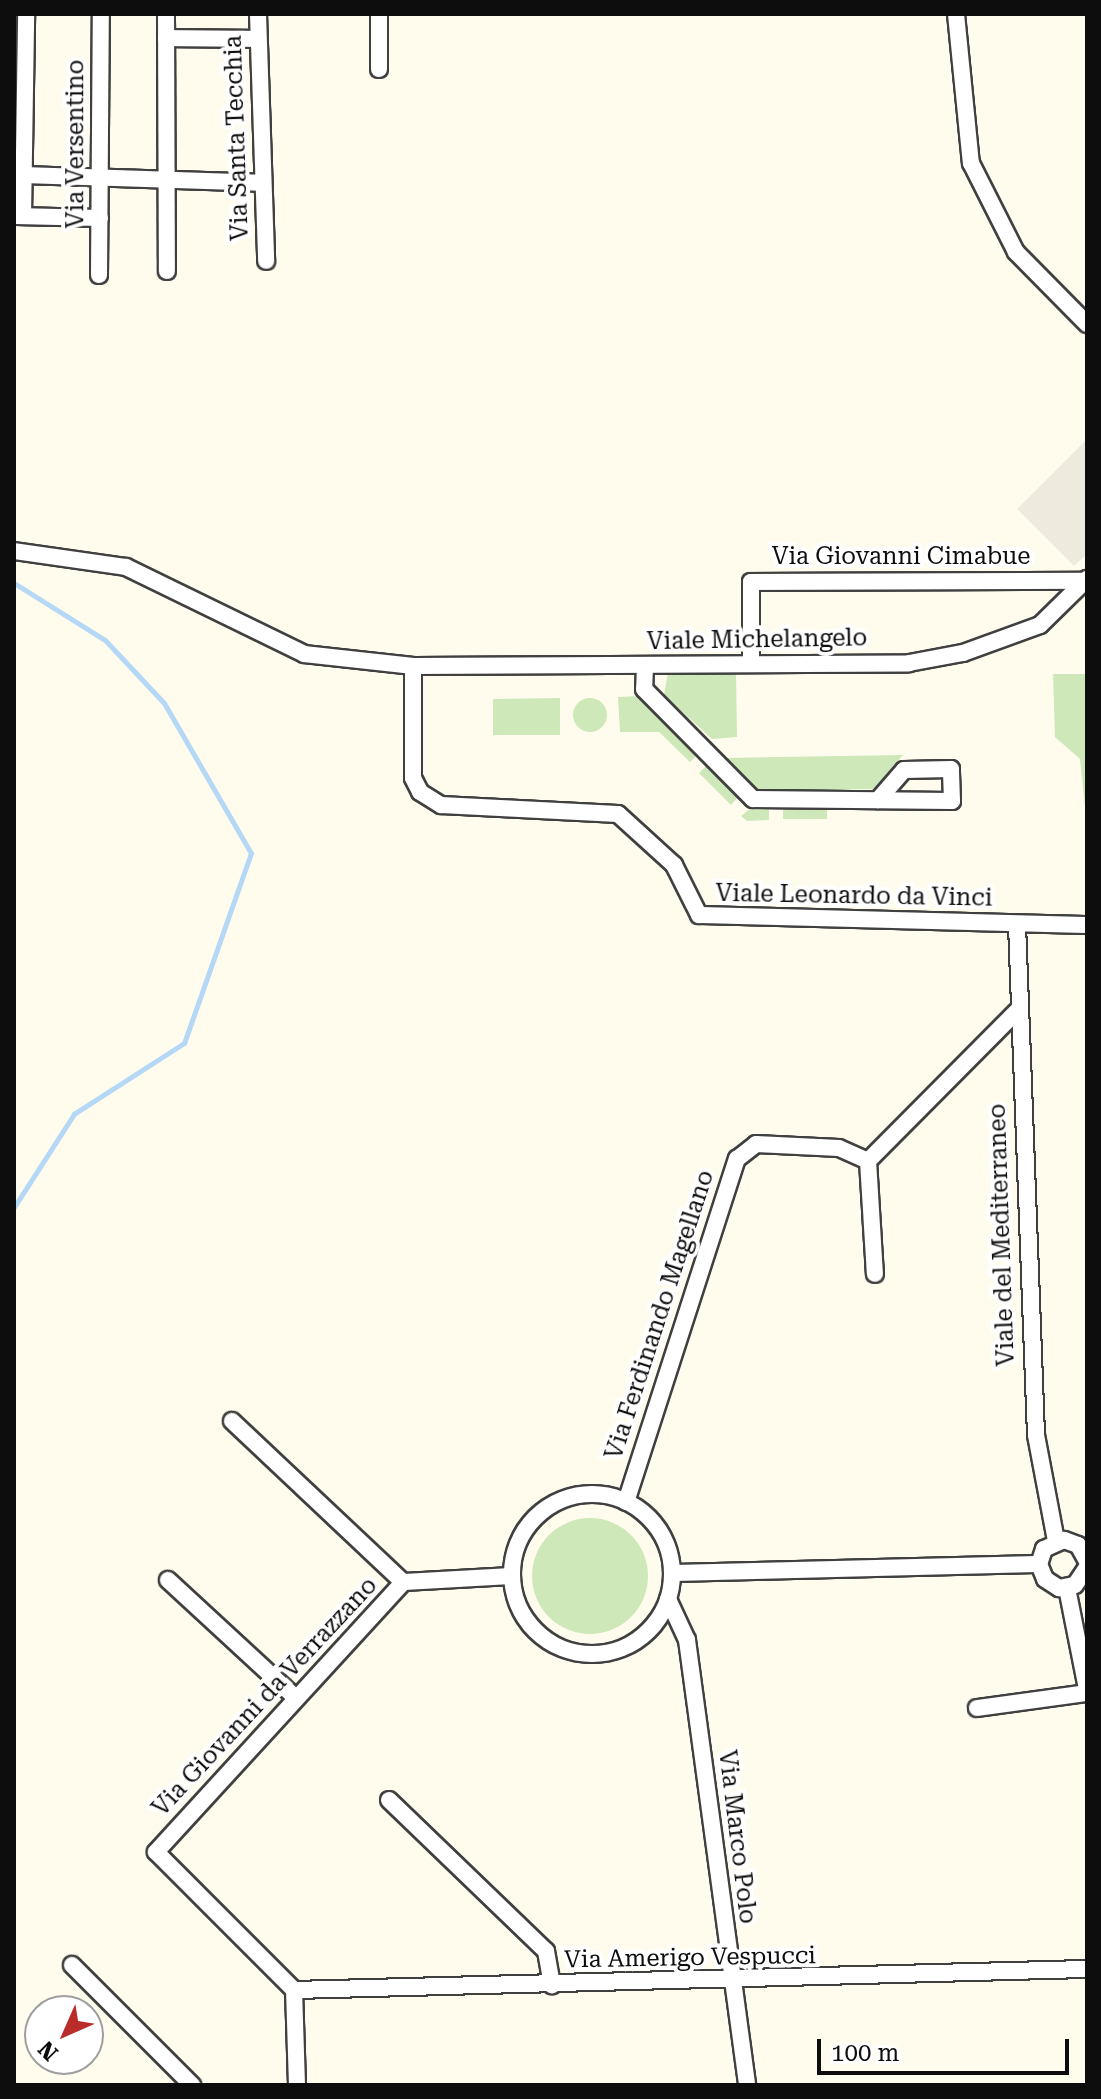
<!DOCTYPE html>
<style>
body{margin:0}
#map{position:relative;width:1101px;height:2099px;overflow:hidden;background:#fffcee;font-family:"Roboto Serif",serif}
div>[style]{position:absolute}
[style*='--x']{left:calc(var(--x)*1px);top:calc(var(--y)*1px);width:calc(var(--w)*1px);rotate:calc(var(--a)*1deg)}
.green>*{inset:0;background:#cee8b9}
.round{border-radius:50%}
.plaza>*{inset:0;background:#eeebde}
.stream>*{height:5px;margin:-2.5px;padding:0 2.5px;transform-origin:2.5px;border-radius:2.5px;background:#b4d8f5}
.roads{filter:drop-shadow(2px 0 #404040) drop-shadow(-2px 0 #404040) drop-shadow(0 2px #404040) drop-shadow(0 -2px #404040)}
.minor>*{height:16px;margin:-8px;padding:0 8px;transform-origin:8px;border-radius:8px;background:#fff}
.minor>.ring{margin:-8px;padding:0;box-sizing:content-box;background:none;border:16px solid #fff;border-radius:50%}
span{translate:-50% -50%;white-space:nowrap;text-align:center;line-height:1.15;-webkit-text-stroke:8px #fff;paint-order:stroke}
.street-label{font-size:24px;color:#0d0d0d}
.frame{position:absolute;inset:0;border:16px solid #0d0d0d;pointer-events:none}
.north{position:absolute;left:24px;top:1995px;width:80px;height:80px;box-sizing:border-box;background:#fff;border:2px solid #9e9e9e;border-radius:50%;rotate:225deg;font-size:22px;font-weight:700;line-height:32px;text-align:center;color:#0d0d0d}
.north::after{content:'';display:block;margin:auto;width:28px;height:36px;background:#ba2c29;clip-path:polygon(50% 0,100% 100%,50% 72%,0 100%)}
.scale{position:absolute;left:817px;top:2039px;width:252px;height:36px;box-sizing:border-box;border:4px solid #0d0d0d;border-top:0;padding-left:10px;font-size:24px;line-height:28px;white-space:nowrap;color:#0d0d0d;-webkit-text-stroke:6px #fff;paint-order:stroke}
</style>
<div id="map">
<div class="green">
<div style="clip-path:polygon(668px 672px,736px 672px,737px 737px,712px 739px,664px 695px)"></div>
<div style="clip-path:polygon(1053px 674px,1087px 674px,1087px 827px,1080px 759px,1055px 737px)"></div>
<div style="clip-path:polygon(639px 696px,698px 754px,690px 762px,659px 732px,620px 732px,618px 697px)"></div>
<div class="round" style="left:573px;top:698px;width:34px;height:34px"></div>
<div style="clip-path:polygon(560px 698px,560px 735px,493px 735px,493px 699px)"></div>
<div style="clip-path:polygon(903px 755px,873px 789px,757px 790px,724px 758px)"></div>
<div style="clip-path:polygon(708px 764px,740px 795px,731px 805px,699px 773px)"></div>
<div style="clip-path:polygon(783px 807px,827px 807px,827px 819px,783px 819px)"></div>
<div style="clip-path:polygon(751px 808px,769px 808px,769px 820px,747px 821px,741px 816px)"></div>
<div class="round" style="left:532px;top:1518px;width:116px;height:116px"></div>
</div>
<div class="plaza">
<div style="clip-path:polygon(1087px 439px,1087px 554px,1074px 566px,1017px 509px)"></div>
</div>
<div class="stream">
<div style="--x:14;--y:583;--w:107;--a:32.1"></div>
<div style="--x:105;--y:640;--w:86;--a:46.9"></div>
<div style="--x:164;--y:703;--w:173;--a:59.9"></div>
<div style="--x:251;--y:853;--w:201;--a:109.4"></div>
<div style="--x:184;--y:1043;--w:131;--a:147.2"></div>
<div style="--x:74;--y:1114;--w:111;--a:122.8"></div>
</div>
<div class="roads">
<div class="minor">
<div style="--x:166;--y:14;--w:257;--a:89.8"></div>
<div style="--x:258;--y:14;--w:247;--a:88.1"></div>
<div style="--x:956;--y:14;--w:150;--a:84.3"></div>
<div style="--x:971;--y:163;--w:100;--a:63.2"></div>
<div style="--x:1016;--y:252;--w:101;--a:45.4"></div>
<div style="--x:166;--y:38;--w:92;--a:0.6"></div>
<div style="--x:379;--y:69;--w:55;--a:-90"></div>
<div style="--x:23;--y:175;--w:237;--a:1.9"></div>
<div style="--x:16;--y:216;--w:84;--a:1.4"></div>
<div style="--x:23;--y:216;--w:202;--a:-89.1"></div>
<div style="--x:99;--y:275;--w:261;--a:-89.6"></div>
<div style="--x:14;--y:551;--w:113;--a:8.1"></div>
<div style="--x:126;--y:567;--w:198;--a:26"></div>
<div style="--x:304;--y:654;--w:110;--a:6.3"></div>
<div style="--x:413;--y:666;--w:496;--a:-0.3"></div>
<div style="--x:909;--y:663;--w:55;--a:-10.5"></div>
<div style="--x:963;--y:653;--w:82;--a:-20"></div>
<div style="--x:1040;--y:625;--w:66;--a:-44.4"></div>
<div style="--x:751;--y:664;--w:82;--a:-90"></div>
<div style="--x:751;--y:582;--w:334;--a:-0.2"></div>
<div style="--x:645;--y:665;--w:24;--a:92"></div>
<div style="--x:644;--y:689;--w:155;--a:45.3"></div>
<div style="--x:753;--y:799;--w:199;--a:0.6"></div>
<div style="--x:952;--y:801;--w:32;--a:-92"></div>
<div style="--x:951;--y:769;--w:47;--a:178.8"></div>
<div style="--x:904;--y:770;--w:40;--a:131"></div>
<div style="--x:413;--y:666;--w:112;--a:90"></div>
<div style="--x:413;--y:778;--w:16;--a:63"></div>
<div style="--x:420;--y:792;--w:25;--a:32"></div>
<div style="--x:441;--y:805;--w:177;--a:2.9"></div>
<div style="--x:618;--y:814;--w:76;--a:42.3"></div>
<div style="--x:674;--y:865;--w:56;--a:63.4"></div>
<div style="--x:699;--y:915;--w:388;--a:1.5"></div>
<div style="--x:1017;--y:924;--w:511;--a:87.87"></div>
<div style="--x:1036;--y:1435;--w:108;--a:79.3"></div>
<div style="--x:868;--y:1161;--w:113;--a:86.5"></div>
<div style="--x:232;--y:1421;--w:235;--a:43.3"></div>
<div class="ring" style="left:512px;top:1494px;width:144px;height:144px"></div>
<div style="--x:626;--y:1502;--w:361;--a:-72.1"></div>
<div style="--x:737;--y:1159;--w:24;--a:-38"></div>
<div style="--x:756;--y:1144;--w:83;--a:2.8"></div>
<div style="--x:839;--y:1148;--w:32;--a:24"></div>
<div style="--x:868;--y:1161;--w:211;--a:-45.2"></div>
<div style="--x:1087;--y:1561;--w:18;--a:-119"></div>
<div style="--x:1078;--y:1545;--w:15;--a:-160"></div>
<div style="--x:1064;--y:1540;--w:22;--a:156"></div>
<div style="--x:1044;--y:1549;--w:16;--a:108"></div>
<div style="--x:1039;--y:1564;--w:16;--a:68"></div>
<div style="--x:1045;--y:1579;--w:17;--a:33"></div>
<div style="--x:1059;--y:1588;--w:16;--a:-11"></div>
<div style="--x:1075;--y:1585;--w:22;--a:-56"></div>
<div style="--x:672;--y:1573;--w:367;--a:-1.4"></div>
<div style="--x:168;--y:1580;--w:174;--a:42.7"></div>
<div style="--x:1067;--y:1588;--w:103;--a:78.8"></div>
<div style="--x:668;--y:1599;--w:45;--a:65.1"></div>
<div style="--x:687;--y:1640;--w:449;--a:82.3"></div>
<div style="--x:977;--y:1708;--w:111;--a:-7.8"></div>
<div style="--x:389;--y:1800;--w:218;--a:43.9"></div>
<div style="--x:546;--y:1951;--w:35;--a:80"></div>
<div style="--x:72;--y:1965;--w:170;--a:45"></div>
<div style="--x:294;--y:1990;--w:793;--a:-1.52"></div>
<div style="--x:297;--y:2085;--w:95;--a:-91.8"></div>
<div style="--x:294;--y:1990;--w:195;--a:-135"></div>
<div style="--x:156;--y:1852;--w:366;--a:-47.5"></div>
<div style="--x:403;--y:1582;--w:109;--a:-3.2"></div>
</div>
</div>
<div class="street-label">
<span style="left:237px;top:138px;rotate:-92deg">Via Santa Tecchia</span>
<span style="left:76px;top:144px;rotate:-90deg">Via Versentino</span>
<span style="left:901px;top:557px">Via Giovanni Cimabue</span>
<span style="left:757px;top:640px;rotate:-1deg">Viale Michelangelo</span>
<span style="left:854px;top:896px;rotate:1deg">Viale Leonardo da Vinci</span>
<span style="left:1002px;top:1235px;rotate:-92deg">Viale del Mediterraneo</span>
<span style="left:660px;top:1315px;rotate:-72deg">Via Ferdinando Magellano</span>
<span style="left:265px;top:1697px;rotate:-47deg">Via Giovanni da Verrazzano</span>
<span style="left:737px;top:1837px;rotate:83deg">Via Marco Polo</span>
<span style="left:690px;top:1958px;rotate:-1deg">Via Amerigo Vespucci</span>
</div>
<div class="frame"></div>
<div class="north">N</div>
<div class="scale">100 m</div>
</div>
